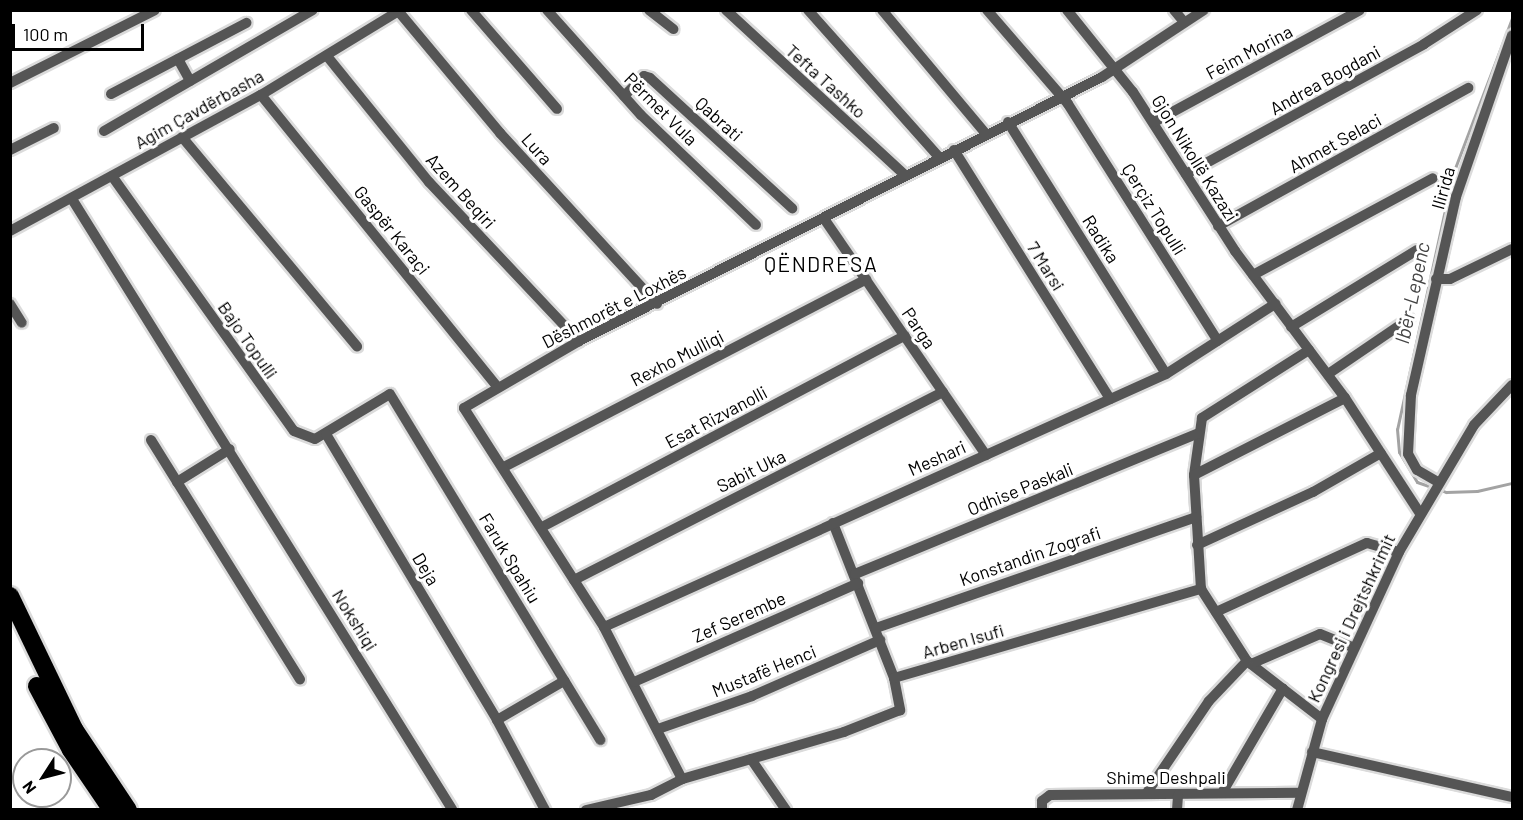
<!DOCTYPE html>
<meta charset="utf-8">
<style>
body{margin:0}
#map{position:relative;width:1523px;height:820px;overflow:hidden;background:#fff;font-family:Barlow,sans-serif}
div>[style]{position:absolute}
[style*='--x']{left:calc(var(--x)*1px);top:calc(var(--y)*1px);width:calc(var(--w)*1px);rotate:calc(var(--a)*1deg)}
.stream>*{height:3px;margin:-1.5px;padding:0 1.5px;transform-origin:1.5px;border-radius:1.5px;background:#a3a3a3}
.roads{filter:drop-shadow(2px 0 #dbdbdb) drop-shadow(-2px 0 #dbdbdb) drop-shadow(0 2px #dbdbdb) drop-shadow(0 -2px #dbdbdb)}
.minor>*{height:10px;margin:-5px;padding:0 5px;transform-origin:5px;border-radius:5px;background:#555}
.motorway>*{height:18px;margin:-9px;padding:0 9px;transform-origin:9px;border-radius:9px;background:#000}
span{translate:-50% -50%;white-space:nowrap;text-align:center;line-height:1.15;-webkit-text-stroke:6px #fff;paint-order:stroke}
.street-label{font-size:18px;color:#000}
.water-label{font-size:20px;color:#444;font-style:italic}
.quarter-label{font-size:21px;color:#000;letter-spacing:1.5px}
.frame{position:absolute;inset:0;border:12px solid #000;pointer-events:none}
.north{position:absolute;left:12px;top:748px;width:60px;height:60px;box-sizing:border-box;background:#fff;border:2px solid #999;border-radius:50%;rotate:234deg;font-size:16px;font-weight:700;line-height:24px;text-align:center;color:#000}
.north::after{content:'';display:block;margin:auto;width:21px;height:27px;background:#000;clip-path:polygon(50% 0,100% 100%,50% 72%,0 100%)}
.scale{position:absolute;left:12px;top:24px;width:132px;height:27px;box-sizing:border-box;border:3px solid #000;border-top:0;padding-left:8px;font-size:18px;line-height:21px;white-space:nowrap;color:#000;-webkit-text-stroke:4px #fff;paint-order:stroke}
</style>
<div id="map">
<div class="stream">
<div style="--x:1512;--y:18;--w:166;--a:110.8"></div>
<div style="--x:1453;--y:173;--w:262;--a:102.3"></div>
<div style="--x:1397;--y:429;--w:23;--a:85"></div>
<div style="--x:1399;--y:452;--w:35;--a:59"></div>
<div style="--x:1417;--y:482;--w:31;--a:19"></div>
<div style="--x:1446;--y:492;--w:31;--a:-2"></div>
<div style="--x:1477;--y:491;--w:36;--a:-13"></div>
</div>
<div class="roads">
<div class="minor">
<div style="--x:471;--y:10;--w:131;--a:49"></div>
<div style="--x:547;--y:10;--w:141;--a:48.2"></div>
<div style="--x:641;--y:115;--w:159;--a:43.7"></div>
<div style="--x:649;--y:10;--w:31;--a:38"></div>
<div style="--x:726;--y:10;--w:243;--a:42.7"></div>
<div style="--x:808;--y:10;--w:198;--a:48.3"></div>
<div style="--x:882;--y:10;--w:162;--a:50"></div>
<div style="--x:987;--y:10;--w:124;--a:49.2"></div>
<div style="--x:1068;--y:104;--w:280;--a:57.7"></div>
<div style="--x:1067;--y:10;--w:105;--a:51.2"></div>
<div style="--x:1133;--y:92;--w:189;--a:57.3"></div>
<div style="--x:1235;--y:251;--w:184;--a:53.2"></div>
<div style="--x:1345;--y:398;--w:136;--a:57"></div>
<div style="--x:1174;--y:10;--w:16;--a:50"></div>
<div style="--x:399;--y:12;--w:158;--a:50.1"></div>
<div style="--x:500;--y:133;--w:232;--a:47.4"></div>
<div style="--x:327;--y:56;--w:162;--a:51"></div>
<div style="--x:429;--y:182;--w:219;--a:46.7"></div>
<div style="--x:178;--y:59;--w:25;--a:61"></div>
<div style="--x:10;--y:83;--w:162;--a:-26.7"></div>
<div style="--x:111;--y:94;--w:153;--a:-27.7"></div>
<div style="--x:261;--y:95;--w:375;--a:51"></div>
<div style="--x:624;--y:96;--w:28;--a:-45"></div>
<div style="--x:644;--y:76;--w:6;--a:18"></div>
<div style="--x:650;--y:78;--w:193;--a:42.5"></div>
<div style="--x:1008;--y:122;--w:297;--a:57.9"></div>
<div style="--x:1154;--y:122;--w:234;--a:-28.5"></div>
<div style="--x:104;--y:131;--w:241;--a:-30.1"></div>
<div style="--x:182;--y:137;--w:273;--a:50.1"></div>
<div style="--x:10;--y:150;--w:49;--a:-26.6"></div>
<div style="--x:954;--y:150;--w:294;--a:57.9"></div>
<div style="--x:1186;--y:174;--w:271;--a:-28.6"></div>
<div style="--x:1424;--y:44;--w:63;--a:-32.7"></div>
<div style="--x:112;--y:176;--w:313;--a:54.5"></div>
<div style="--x:294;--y:431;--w:22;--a:21"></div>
<div style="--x:315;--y:439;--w:87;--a:-31"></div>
<div style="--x:390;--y:394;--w:405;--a:58.7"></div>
<div style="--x:72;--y:199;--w:719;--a:58.08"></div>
<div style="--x:825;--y:220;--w:285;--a:55.6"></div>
<div style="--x:1218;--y:226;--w:286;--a:-28.9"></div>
<div style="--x:10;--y:231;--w:285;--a:-28.5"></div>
<div style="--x:261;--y:95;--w:163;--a:-31.4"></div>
<div style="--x:1253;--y:275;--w:204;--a:-28.3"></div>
<div style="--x:1436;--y:279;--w:14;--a:0"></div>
<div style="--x:1450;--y:279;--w:69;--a:-25.8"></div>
<div style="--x:10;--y:304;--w:22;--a:58"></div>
<div style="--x:1291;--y:327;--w:148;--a:-31.4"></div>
<div style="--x:1309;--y:350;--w:127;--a:147.6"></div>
<div style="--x:1202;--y:418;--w:58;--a:98"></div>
<div style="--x:1194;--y:475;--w:114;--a:86.5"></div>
<div style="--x:1201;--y:589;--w:85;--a:57.4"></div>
<div style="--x:1247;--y:661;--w:95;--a:37.7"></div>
<div style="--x:1328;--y:374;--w:98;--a:-34.2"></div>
<div style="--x:326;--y:434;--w:333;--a:59.1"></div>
<div style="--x:497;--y:720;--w:102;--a:61.9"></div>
<div style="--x:151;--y:440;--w:282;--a:58.1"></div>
<div style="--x:504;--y:467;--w:408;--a:-27.4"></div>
<div style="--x:1194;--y:475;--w:169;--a:-27"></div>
<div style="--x:177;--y:482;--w:62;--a:-31.9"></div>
<div style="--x:1438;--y:482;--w:24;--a:-150"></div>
<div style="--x:1417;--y:470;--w:18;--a:-119"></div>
<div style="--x:1408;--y:454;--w:59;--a:-87.1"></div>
<div style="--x:1411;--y:395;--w:203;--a:-77.2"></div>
<div style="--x:1456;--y:197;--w:171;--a:-70.9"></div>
<div style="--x:833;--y:523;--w:167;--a:68.5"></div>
<div style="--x:894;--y:678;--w:33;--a:79"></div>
<div style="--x:900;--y:710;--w:60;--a:158.6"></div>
<div style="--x:844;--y:732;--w:169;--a:163.8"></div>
<div style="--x:682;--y:779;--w:171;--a:-117.2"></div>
<div style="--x:604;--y:627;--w:260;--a:-122.6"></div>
<div style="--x:464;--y:408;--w:133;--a:-30.2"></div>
<div style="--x:579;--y:341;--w:586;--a:-26.78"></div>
<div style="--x:1102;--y:77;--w:122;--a:-33.3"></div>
<div style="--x:542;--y:527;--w:410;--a:-27.8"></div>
<div style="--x:1197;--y:545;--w:128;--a:-24.6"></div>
<div style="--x:1313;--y:492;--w:78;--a:-29.8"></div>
<div style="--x:855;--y:574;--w:370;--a:-22.3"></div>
<div style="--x:574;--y:580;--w:414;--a:-27"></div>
<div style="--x:1216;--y:612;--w:166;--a:-24.6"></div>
<div style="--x:1367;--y:543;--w:33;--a:16"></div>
<div style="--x:604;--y:627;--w:616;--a:-24.24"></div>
<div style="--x:1166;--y:374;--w:130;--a:-32.7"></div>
<div style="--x:876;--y:628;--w:339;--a:-19.1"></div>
<div style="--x:1251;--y:664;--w:75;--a:-23.5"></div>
<div style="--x:1320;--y:634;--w:35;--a:22"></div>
<div style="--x:894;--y:678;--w:320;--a:-16.2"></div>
<div style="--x:634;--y:682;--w:245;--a:-23.8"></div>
<div style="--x:497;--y:720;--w:78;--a:-30.2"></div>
<div style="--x:658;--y:729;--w:100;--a:-19.3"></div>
<div style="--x:752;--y:696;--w:140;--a:-23.6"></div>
<div style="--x:1312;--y:752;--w:205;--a:12.7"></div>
<div style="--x:751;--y:759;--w:62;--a:55.5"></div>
<div style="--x:1222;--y:793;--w:121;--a:-59.8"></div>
<div style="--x:1146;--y:794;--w:112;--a:-55.9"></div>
<div style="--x:1209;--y:701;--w:55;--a:-46.5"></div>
<div style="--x:586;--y:810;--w:67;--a:-13"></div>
<div style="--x:651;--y:795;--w:35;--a:-27"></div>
<div style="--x:1042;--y:810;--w:9;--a:-90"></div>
<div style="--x:1042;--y:801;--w:10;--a:-37"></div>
<div style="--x:1050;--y:795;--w:251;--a:-0.5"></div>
<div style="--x:1177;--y:810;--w:15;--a:-86"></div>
<div style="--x:1297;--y:810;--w:94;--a:-74.6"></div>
<div style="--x:1322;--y:719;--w:184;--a:-65.2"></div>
<div style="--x:1399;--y:552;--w:147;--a:-59.4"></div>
<div style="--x:1474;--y:425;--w:55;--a:-46.5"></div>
</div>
<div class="motorway">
<div style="--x:10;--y:596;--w:148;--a:64.3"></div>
<div style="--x:74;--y:729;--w:97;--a:56.3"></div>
<div style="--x:37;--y:686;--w:72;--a:62"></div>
<div style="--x:71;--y:750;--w:73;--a:55.7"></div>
</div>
</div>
<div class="street-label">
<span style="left:1249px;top:52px;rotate:-28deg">Feim Morina</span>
<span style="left:1325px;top:80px;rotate:-29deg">Andrea Bogdani</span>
<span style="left:826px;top:81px;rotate:42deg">Tefta Tashko</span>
<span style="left:199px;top:109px;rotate:-29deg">Agim Çavdërbasha</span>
<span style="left:661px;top:109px;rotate:45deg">Përmet Vula</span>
<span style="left:719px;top:119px;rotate:42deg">Qabrati</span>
<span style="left:1335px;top:143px;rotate:-29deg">Ahmet Selaci</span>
<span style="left:537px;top:149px;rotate:48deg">Lura</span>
<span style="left:1195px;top:158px;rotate:58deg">Gjon Nikollë Kazazi</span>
<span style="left:1443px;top:188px;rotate:-74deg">Ilirida</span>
<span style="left:461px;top:191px;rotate:48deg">Azem Beqiri</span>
<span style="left:1154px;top:209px;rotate:58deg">Çerçiz Topulli</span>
<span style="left:392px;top:230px;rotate:51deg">Gaspër Karaçi</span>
<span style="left:1101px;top:239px;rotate:58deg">Radika</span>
<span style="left:1046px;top:266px;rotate:58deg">7 Marsi</span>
<span style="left:614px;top:307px;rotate:-27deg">Dëshmorët e Loxhës</span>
<span style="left:919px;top:328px;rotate:56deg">Parga</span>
<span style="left:248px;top:340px;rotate:55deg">Bajo Topulli</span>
<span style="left:677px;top:358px;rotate:-27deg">Rexho Mulliqi</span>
<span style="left:716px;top:417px;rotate:-28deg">Esat Rizvanolli</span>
<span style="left:937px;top:458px;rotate:-24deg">Meshari</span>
<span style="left:751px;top:471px;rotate:-26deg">Sabit Uka</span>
<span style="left:1020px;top:489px;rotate:-22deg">Odhise Paskali</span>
<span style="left:1030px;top:556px;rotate:-19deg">Konstandin Zografi</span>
<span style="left:510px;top:558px;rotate:59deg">Faruk Spahiu</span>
<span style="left:426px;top:569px;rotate:59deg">Deja</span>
<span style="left:739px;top:617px;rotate:-24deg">Zef Serembe</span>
<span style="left:1351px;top:618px;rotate:-65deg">Kongresi i Drejtshkrimit</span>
<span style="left:355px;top:620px;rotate:58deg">Nokshiqi</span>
<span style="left:963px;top:641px;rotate:-16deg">Arben Isufi</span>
<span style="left:764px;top:671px;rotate:-22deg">Mustafë Henci</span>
<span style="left:1166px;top:777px">Shime Deshpali</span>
</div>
<div class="water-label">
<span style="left:1412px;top:293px;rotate:-78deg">Ibër-Lepenc</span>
</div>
<div class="quarter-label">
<span style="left:821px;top:264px">QËNDRESA</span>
</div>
<div class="frame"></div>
<div class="north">N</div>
<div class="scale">100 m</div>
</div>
